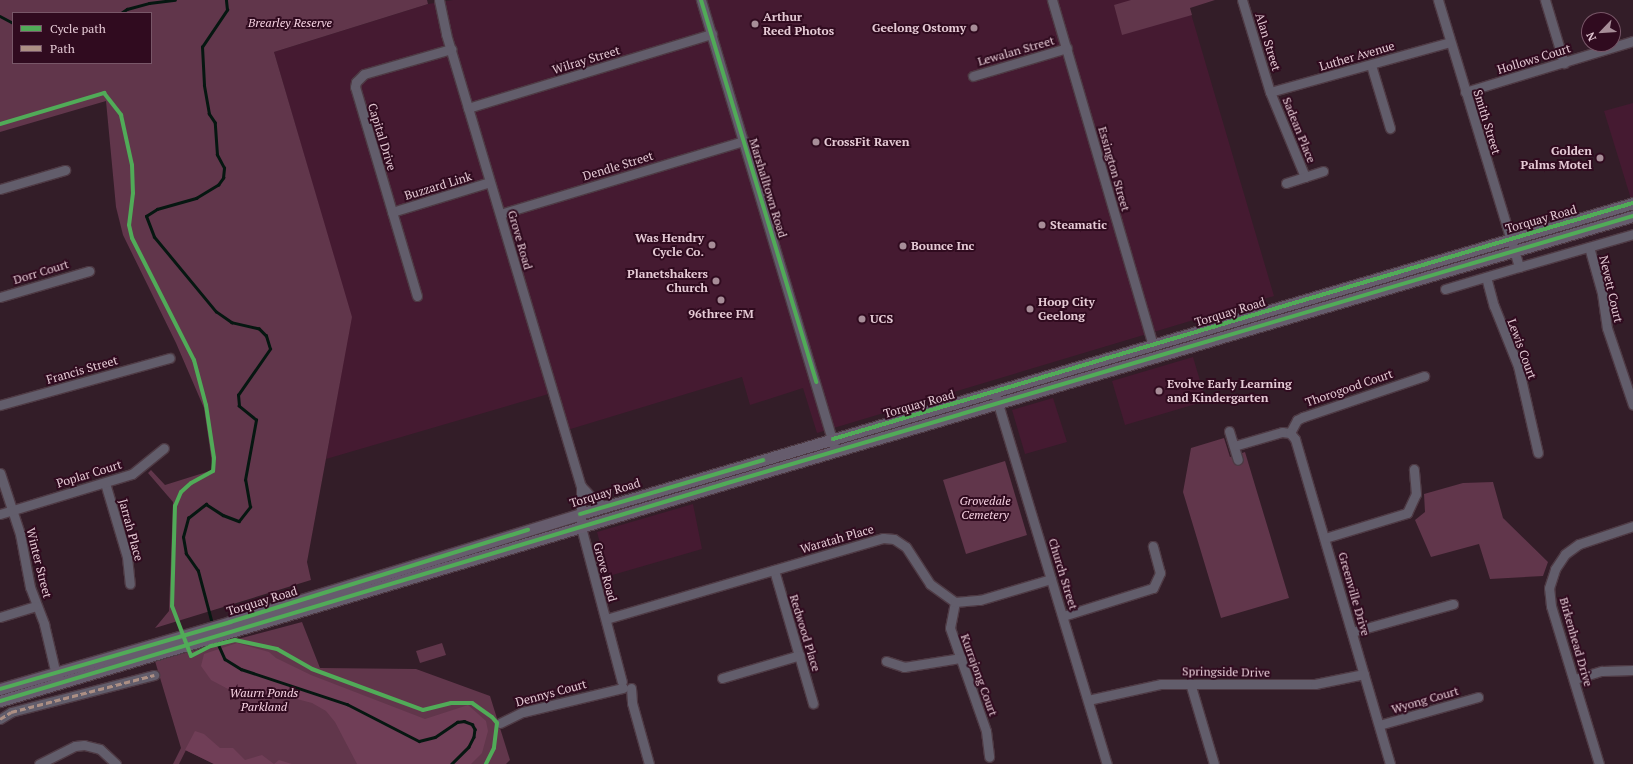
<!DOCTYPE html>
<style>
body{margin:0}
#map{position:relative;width:1633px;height:764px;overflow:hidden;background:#331d28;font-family:"PT Serif",serif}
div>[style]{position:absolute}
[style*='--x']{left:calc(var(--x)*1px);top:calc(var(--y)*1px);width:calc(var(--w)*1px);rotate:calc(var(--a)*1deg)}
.built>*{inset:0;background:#451a31}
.green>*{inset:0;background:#61364b}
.forest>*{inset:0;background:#703e57}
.stream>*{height:2.5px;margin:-1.25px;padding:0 1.25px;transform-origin:1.25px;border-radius:1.25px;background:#061711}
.roads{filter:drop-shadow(1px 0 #4e3a44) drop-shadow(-1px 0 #4e3a44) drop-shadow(0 1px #4e3a44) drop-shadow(0 -1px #4e3a44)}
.minor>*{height:9px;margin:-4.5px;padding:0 4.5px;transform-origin:4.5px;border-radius:4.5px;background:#625d6b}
.major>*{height:11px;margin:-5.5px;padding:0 5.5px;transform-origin:5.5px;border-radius:5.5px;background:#665c6d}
.quiet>*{height:3px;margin-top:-1.5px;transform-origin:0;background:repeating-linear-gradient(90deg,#ac8f84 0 6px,transparent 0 9px)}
.cycleway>*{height:4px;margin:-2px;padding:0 2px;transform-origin:2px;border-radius:2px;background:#51ab58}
.dots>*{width:11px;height:11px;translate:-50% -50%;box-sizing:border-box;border:2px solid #300b1f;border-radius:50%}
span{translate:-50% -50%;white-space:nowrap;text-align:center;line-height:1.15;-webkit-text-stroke:4px #300b1f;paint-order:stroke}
.poi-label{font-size:12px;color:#e5cad5;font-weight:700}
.left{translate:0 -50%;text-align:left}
.right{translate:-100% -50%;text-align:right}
.park-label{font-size:12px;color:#f8d4e4;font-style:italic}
.street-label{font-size:12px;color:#e5cad5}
.legend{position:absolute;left:12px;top:12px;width:140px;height:52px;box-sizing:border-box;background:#300b1f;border:1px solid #785768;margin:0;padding:5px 7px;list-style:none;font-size:12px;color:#e5cad5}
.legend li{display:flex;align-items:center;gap:8px;height:20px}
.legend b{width:20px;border:1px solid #785768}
.north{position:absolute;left:1581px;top:12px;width:40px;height:40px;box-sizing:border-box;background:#300b1f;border:1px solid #785768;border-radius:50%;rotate:245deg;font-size:11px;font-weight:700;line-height:16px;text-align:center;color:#e5cad5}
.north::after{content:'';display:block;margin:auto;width:14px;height:18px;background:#a78d98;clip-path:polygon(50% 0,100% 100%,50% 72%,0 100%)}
</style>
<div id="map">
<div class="built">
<div style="clip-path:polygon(453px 0,1187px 0,1274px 296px,817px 433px,803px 388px,750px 405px,742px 377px,564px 431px,552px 393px,326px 459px,351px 317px,274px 52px,428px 4px)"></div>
<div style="clip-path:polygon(1633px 103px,1633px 198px,1631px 199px,1604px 111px)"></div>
<div style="clip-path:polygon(1193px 357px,1206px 401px,1125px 425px,1112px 381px)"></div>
<div style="clip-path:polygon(1053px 398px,1067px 442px,1025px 454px,1012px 410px)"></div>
<div style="clip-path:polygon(693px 504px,702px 549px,609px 576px,597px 532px)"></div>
</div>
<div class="green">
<div style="clip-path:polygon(evenodd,0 0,427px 0,428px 4px,274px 52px,352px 317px,307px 562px,311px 580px,155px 628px,169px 611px,173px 502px,148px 473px,151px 470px,165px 485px,213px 470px,204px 408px,176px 343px,123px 235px,116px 207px,106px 101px,0 132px,0 0,13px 13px,151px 13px,151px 63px,13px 63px,13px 13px)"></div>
<div style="clip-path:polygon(1131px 0,1215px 0,1190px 8px,1192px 15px,1122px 35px,1114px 5px)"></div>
<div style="clip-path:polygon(1224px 438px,1230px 457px,1245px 452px,1289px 598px,1221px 618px,1183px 492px,1191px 448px)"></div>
<div style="clip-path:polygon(1005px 461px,1027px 535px,966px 554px,943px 480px)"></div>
<div style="clip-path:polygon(1493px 482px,1503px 518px,1548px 562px,1543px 576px,1490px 579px,1479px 544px,1431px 557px,1415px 520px,1425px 512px,1424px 494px,1463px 483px)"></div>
<div style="clip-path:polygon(302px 622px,320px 668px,416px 669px,490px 696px,510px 760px,506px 764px,214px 764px,186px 750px,179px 764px,173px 764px,181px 748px,155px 661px)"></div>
<div style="clip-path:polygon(442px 643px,446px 655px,420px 663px,416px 651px)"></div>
</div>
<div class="forest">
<div style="clip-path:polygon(237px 643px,269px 652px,276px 658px,311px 675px,425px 719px,468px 705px,486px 721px,488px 731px,482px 753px,471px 764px,357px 764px,335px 722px,326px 711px,312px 703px,293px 698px,228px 689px,211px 680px,201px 666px,204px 654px)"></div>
<div style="clip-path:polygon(195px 731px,204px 734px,220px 748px,233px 748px,245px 760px,262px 755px,274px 764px,279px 760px,292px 764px,214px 764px,185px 750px)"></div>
</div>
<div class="stream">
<div style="--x:121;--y:13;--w:7;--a:-34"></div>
<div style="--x:127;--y:9;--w:23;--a:-15"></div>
<div style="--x:149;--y:3;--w:26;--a:-7"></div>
<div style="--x:0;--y:16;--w:15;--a:28"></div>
<div style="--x:212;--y:624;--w:55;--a:-104.8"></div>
<div style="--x:198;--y:571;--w:21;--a:-125"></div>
<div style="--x:186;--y:554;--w:17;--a:-100"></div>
<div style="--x:183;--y:537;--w:20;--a:-75"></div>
<div style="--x:188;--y:518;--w:23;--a:-38"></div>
<div style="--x:206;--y:504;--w:20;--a:33"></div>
<div style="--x:223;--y:515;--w:17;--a:21"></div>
<div style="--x:239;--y:521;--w:18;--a:-52"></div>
<div style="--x:250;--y:507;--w:27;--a:-100"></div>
<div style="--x:245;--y:480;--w:61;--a:-79.6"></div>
<div style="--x:256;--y:420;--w:22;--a:-141"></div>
<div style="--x:239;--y:406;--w:11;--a:-95"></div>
<div style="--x:238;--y:395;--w:56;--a:-55.2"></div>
<div style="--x:270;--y:349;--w:14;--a:-107"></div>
<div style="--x:266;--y:336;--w:10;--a:-135"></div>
<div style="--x:259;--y:329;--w:28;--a:-167"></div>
<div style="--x:232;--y:323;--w:19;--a:-145"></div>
<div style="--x:216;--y:312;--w:97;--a:-129.6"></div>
<div style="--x:154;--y:237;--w:22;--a:-111"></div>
<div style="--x:146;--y:216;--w:13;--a:-32"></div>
<div style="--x:157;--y:209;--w:41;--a:-15.8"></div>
<div style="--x:196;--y:198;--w:26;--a:-31"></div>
<div style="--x:218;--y:185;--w:9;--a:-54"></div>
<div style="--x:223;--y:178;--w:10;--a:-84"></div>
<div style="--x:224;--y:168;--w:15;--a:-118"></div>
<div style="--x:217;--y:155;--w:32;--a:-94"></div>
<div style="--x:215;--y:123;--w:11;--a:-124"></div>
<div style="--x:209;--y:114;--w:29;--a:-100"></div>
<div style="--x:204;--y:85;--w:38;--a:-93"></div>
<div style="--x:202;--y:47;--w:45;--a:-56"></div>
<div style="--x:227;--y:10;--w:10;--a:-96"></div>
<div style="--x:216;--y:639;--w:22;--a:66"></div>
<div style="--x:225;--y:659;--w:19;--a:32"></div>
<div style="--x:241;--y:669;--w:112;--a:18.3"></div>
<div style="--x:347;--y:704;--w:81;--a:27.2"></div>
<div style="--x:419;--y:741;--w:16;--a:-14"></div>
<div style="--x:435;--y:737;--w:27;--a:-34"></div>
<div style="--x:457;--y:722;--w:7;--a:-8"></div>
<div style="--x:464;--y:721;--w:9;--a:21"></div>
<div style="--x:472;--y:724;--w:6;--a:59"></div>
<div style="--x:475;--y:729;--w:8;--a:97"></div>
<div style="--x:474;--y:737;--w:11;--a:117"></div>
<div style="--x:469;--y:747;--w:24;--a:135"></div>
</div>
<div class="roads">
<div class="minor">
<div style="--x:439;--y:0;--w:35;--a:78"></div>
<div style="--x:446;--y:34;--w:472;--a:73.4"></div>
<div style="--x:581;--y:486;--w:41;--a:90"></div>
<div style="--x:581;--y:527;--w:160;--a:75.2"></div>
<div style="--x:701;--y:0;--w:464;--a:73.4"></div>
<div style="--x:1052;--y:0;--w:359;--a:73.7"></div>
<div style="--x:1242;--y:0;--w:96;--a:73.1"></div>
<div style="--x:1270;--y:92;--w:92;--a:67.6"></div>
<div style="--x:1438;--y:0;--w:279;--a:73.1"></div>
<div style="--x:1519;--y:267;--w:119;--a:-16.1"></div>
<div style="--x:1545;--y:0;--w:66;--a:73.2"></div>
<div style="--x:1371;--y:65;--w:66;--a:73.2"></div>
<div style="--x:973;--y:76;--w:98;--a:-16.6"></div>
<div style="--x:1270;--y:92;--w:187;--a:-15.5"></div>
<div style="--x:1465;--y:92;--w:176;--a:-16.9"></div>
<div style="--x:468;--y:108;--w:255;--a:-16.9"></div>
<div style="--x:1286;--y:183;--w:39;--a:-18"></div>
<div style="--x:0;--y:189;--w:68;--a:-16.3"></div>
<div style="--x:392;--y:212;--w:102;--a:-17"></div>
<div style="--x:500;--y:214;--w:255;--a:-16.7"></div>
<div style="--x:1589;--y:247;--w:48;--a:74.2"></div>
<div style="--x:1602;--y:293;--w:35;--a:82"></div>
<div style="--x:1607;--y:328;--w:81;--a:71.3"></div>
<div style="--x:1486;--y:277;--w:30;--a:75"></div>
<div style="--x:1494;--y:306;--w:65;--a:68.2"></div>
<div style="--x:1518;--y:366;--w:89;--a:77.1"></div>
<div style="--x:1445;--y:289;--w:77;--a:-16.6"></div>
<div style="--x:417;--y:296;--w:218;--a:-106.5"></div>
<div style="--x:355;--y:87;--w:5;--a:-79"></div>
<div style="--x:356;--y:82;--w:11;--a:-45"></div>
<div style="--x:364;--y:74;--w:91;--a:-16"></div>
<div style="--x:0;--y:297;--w:93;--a:-16.3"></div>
<div style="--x:996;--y:397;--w:383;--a:73.2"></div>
<div style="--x:0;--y:405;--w:176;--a:-15.5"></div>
<div style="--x:1229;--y:431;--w:30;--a:73"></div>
<div style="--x:1290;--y:433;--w:15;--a:-62"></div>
<div style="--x:1297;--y:420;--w:7;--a:-27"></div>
<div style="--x:1303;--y:417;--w:128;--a:-18.7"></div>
<div style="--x:1234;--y:446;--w:50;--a:-16.3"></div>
<div style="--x:1282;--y:432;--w:8;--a:7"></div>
<div style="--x:1290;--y:433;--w:8;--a:50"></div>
<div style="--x:1295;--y:439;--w:339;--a:73.7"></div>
<div style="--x:0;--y:473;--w:64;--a:71.8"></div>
<div style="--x:20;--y:534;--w:54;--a:79.3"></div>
<div style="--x:30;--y:587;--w:40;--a:69"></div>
<div style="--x:44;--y:624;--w:57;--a:76.7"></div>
<div style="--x:105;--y:483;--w:77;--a:73.4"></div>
<div style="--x:127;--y:557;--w:27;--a:84"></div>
<div style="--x:581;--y:486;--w:19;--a:47"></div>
<div style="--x:594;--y:500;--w:12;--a:31"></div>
<div style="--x:0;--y:514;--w:138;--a:-16.9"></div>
<div style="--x:132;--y:474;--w:41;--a:-39.1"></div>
<div style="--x:1325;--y:538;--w:86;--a:-17"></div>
<div style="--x:1407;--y:513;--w:21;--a:-65"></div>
<div style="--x:1416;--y:494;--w:25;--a:-95"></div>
<div style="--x:774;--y:570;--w:139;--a:73.7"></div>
<div style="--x:955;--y:602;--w:26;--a:101"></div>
<div style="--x:950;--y:628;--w:109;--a:70.7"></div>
<div style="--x:986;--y:731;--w:26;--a:83"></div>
<div style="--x:1063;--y:616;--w:94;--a:-17.3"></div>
<div style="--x:1153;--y:588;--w:17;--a:-65"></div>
<div style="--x:1160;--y:573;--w:28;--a:-105"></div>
<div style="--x:0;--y:617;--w:38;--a:-17"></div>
<div style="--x:606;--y:619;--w:289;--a:-16.3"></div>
<div style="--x:883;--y:538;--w:11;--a:5"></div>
<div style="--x:894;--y:539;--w:14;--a:34"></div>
<div style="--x:906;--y:547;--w:44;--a:57"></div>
<div style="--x:930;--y:584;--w:31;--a:36"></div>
<div style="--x:955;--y:602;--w:25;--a:-5"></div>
<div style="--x:980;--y:600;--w:74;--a:-16.5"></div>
<div style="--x:1352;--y:632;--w:105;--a:-15.5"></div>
<div style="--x:886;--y:661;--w:19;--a:18"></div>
<div style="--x:904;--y:667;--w:58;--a:-9"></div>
<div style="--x:722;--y:678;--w:81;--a:-16.4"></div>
<div style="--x:1575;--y:679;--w:28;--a:-17"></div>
<div style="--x:1602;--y:671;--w:31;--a:-2"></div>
<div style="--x:1190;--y:683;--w:84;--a:73.5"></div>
<div style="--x:631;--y:688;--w:15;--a:86"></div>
<div style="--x:632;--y:703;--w:63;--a:74.4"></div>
<div style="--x:1088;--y:700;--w:75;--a:-12.4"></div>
<div style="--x:1161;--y:684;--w:154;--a:0"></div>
<div style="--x:1315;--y:684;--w:50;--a:-11.5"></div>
<div style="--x:0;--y:719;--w:13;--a:-32"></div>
<div style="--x:11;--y:712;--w:148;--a:-14.5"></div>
<div style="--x:500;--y:723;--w:25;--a:-26"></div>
<div style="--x:523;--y:712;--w:103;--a:-13.5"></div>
<div style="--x:1379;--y:725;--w:103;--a:-15.8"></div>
<div style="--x:39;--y:764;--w:40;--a:-26.6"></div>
<div style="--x:75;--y:746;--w:9;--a:-6"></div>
<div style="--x:84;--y:745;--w:16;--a:14"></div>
<div style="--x:100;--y:749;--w:22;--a:43"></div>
<div style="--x:1599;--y:764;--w:165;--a:-106.9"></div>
<div style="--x:1551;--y:606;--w:18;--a:-96"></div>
<div style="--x:1549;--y:588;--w:20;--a:-72"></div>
<div style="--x:1555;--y:569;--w:18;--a:-56"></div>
<div style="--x:1565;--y:554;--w:17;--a:-36"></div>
<div style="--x:1579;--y:544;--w:57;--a:-18.4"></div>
</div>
<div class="major">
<div style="--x:0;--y:689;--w:240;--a:-16.2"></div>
<div style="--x:230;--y:622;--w:366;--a:-17.1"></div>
<div style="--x:580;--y:514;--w:1098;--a:-16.45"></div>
<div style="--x:0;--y:701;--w:756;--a:-16.68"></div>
<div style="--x:724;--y:484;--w:948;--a:-16.43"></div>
</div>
</div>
<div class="quiet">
<div style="--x:0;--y:719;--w:13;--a:-32"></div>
<div style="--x:11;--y:712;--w:148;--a:-14.5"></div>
</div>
<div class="cycleway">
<div style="--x:701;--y:0;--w:399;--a:73.2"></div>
<div style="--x:0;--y:124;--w:109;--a:-16.6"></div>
<div style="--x:104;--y:93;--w:28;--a:52"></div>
<div style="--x:121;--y:115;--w:51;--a:77.6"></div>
<div style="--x:132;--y:165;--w:28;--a:88"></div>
<div style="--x:133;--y:193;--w:32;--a:97"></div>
<div style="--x:129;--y:225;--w:13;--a:77"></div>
<div style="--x:132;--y:238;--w:137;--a:63.1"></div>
<div style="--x:194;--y:360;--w:47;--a:75.1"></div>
<div style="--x:206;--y:405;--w:54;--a:81.4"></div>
<div style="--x:214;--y:458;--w:13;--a:94"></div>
<div style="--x:213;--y:471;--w:25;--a:151"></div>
<div style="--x:191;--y:483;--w:13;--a:138"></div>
<div style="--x:181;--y:492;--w:15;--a:113"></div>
<div style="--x:175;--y:506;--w:100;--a:91.7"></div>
<div style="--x:172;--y:606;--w:53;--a:69.2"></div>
<div style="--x:191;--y:656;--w:22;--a:-27"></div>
<div style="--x:211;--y:646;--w:25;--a:-14"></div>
<div style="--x:235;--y:640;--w:43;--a:12.1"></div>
<div style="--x:277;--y:649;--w:40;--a:29.7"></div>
<div style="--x:312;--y:669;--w:118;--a:20.3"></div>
<div style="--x:423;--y:710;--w:29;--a:-14"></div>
<div style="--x:451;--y:703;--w:21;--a:0"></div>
<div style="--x:472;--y:703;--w:24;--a:35"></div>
<div style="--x:492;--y:717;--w:8;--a:50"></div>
<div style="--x:497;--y:723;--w:25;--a:97"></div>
<div style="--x:494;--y:748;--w:18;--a:117"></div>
<div style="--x:833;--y:439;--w:834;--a:-16.44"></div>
<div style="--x:580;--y:514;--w:191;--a:-16.4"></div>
<div style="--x:0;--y:689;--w:240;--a:-16.2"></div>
<div style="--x:230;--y:622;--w:312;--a:-17.2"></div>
<div style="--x:0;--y:701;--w:756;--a:-16.68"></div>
<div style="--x:724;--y:484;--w:948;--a:-16.43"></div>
</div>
<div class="dots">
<div style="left:755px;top:24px;background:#a78d98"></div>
<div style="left:974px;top:28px;background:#a78d98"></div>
<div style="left:816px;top:142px;background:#a78d98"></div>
<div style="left:1600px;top:158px;background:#a78d98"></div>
<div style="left:1042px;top:225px;background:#a78d98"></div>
<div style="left:712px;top:245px;background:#a78d98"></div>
<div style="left:903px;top:246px;background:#a78d98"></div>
<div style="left:716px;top:281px;background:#a78d98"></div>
<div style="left:721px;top:300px;background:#a78d98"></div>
<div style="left:1030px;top:309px;background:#a78d98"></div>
<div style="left:862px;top:319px;background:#a78d98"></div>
<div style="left:1159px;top:391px;background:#a78d98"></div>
</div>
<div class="poi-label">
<span class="left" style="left:763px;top:24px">Arthur<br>Reed Photos</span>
<span class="right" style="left:966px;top:28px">Geelong Ostomy</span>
<span class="left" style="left:824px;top:142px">CrossFit Raven</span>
<span class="right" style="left:1592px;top:158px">Golden<br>Palms Motel</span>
<span class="left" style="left:1050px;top:225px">Steamatic</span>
<span class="right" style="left:704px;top:245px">Was Hendry<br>Cycle Co.</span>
<span class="left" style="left:911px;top:246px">Bounce Inc</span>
<span class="right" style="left:708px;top:281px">Planetshakers<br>Church</span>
<span class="left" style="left:1038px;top:309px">Hoop City<br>Geelong</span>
<span style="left:721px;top:314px">96three FM</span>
<span class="left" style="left:870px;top:319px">UCS</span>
<span class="left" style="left:1167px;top:391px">Evolve Early Learning<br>and Kindergarten</span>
</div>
<div class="park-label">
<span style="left:290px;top:23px">Brearley Reserve</span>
<span style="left:985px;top:508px">Grovedale<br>Cemetery</span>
<span style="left:264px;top:700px">Waurn Ponds<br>Parkland</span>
</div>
<div class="street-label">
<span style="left:1268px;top:42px;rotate:73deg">Alan Street</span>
<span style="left:1016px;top:51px;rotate:-16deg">Lewalan Street</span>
<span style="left:1357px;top:56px;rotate:-16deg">Luther Avenue</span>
<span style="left:1534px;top:59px;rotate:-17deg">Hollows Court</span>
<span style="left:586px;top:60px;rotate:-17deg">Wilray Street</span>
<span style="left:1487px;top:122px;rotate:73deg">Smith Street</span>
<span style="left:1299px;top:130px;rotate:68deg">Sadean Place</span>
<span style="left:382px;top:137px;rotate:73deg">Capital Drive</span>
<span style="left:618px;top:166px;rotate:-17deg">Dendle Street</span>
<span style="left:1114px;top:169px;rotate:74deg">Essington Street</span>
<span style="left:438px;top:186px;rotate:-17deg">Buzzard Link</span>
<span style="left:768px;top:188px;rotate:73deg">Marshalltown Road</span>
<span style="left:1541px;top:219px;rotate:-16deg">Torquay Road</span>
<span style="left:520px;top:240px;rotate:74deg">Grove Road</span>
<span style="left:41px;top:272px;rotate:-17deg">Dorr Court</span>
<span style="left:1611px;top:289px;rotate:77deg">Nevett Court</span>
<span style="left:1230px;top:312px;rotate:-17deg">Torquay Road</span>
<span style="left:1522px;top:349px;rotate:70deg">Lewis Court</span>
<span style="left:82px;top:370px;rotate:-16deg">Francis Street</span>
<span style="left:1349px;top:388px;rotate:-19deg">Thorogood Court</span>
<span style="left:919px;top:404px;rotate:-16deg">Torquay Road</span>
<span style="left:89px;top:474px;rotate:-17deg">Poplar Court</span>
<span style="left:605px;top:493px;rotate:-17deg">Torquay Road</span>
<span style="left:131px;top:530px;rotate:75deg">Jarrah Place</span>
<span style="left:837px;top:539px;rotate:-16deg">Waratah Place</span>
<span style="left:39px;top:563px;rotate:76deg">Winter Street</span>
<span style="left:605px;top:572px;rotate:75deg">Grove Road</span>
<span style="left:1063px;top:574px;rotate:73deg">Church Street</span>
<span style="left:1354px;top:594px;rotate:74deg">Greenville Drive</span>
<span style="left:262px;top:601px;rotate:-17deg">Torquay Road</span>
<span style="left:805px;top:633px;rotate:73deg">Redwood Place</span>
<span style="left:1576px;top:642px;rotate:74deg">Birkenhead Drive</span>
<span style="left:1226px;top:672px;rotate:1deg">Springside Drive</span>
<span style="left:979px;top:675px;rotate:70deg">Kurrajong Court</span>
<span style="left:551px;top:693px;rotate:-15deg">Dennys Court</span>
<span style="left:1425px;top:700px;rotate:-16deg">Wyong Court</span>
</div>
<ul class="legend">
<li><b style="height:5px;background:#51ab58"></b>Cycle path</li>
<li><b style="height:5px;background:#ac8f84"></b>Path</li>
</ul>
<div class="north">N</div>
</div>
